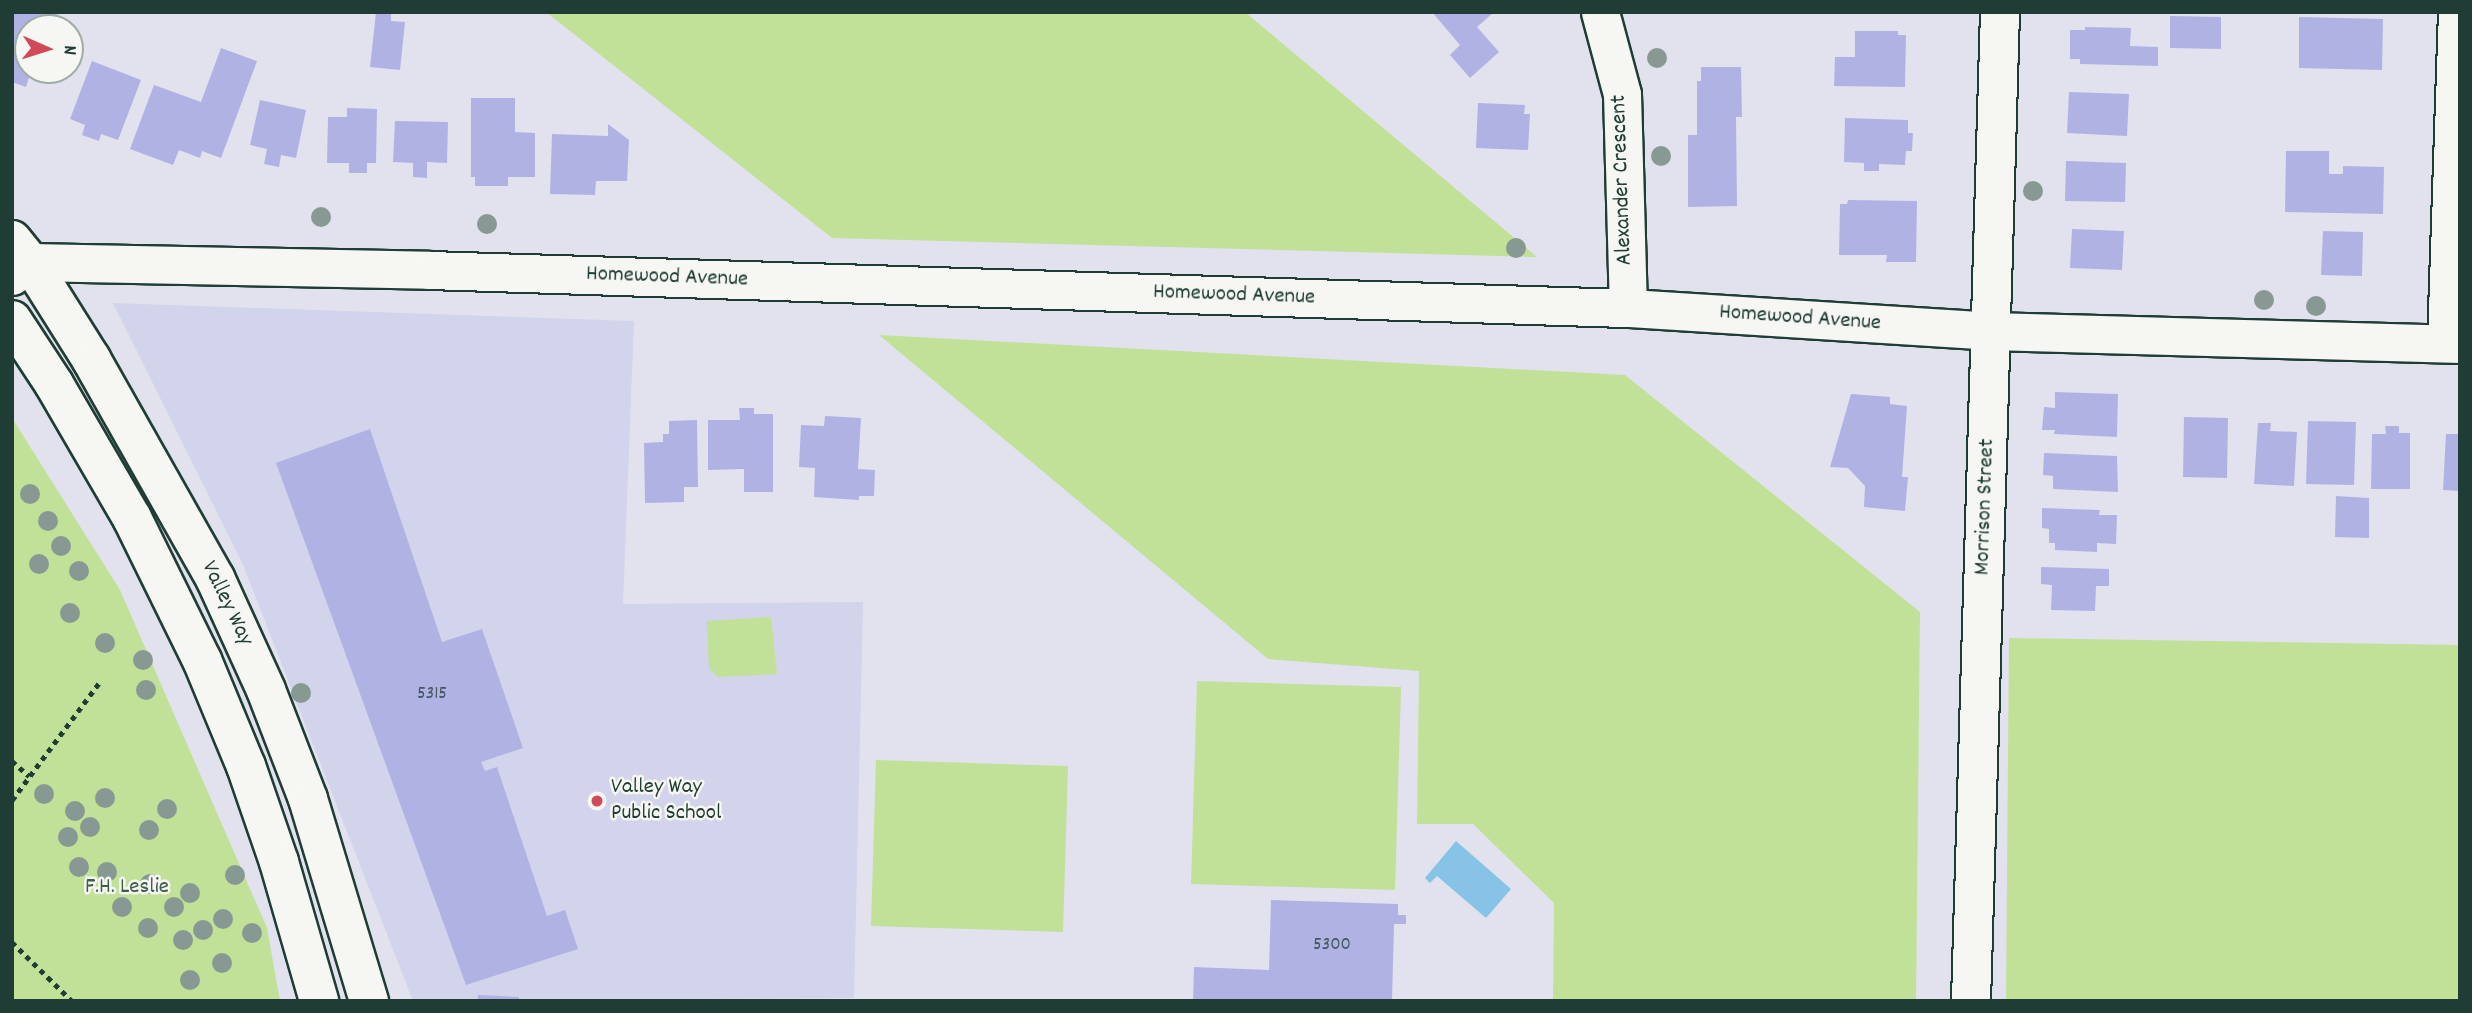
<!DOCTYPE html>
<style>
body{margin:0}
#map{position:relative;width:2472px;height:1013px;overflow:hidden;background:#e1e2ee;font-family:Dekko,sans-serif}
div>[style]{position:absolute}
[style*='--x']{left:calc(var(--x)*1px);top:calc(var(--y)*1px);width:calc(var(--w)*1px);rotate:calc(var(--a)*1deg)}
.built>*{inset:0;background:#d2d4eb}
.green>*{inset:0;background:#c1e098}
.water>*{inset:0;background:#86c3e6}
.building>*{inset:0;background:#b0b2e4}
.path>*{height:4.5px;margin-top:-2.25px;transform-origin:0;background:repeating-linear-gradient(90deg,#1f3d34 0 5px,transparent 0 10px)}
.roads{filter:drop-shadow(2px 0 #1f3d34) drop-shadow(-2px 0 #1f3d34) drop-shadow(0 2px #1f3d34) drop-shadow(0 -2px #1f3d34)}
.minor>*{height:37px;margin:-18.5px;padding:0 18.5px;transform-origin:18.5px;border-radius:18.5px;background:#f6f6f2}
.tertiary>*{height:38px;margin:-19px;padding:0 19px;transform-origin:19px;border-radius:19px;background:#f6f6f2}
.trees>*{width:20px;height:20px;margin:-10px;border-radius:50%;background:#889993}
.dots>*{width:19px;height:19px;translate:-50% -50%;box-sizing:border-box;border:4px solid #f6f6f2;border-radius:50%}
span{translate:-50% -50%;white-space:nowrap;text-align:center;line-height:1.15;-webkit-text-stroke:5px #f6f6f2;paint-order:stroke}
.number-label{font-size:19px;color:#435a60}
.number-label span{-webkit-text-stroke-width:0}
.street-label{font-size:23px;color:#1f3d34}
.poi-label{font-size:23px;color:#1f3d34}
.left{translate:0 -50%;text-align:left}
.park-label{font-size:23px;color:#3f5e48}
.frame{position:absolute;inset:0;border:14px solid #1f3d34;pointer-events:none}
.north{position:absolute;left:14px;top:14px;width:70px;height:70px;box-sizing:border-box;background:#f6f6f2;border:2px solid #a0aca6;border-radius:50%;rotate:93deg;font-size:19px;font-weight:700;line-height:28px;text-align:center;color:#1f3d34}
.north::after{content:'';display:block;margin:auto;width:24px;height:32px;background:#d1495b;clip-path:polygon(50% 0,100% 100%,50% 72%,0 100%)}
</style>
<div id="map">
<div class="built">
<div style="clip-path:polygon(113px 303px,634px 321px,623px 604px,863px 602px,854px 998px,413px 1001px,243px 565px)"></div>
</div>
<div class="green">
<div style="clip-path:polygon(546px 12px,1245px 12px,1537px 257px,832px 238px)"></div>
<div style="clip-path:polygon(879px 335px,1625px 375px,1920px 612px,1916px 1001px,1553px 1001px,1554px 903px,1473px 824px,1417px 824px,1419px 671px,1268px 659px)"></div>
<div style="clip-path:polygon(12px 418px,120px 590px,267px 928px,280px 1001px,12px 1001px)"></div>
<div style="clip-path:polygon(771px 617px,777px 674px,718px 677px,709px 669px,707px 621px)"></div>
<div style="clip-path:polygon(2009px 638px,2460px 645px,2460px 1001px,2006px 1001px)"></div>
<div style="clip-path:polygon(1197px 681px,1401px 687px,1395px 890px,1191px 884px)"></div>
<div style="clip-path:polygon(876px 760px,1068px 766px,1063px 932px,871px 926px)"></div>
</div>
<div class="water">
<div style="clip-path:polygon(1456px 841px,1511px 889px,1486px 918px,1437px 876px,1430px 883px,1425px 878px)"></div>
</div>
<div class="building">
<div style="clip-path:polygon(13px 12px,58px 12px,53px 28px,28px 28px,28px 70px,38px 70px,37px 73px,31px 71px,26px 87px,12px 82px)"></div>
<div style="clip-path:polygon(376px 12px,391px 12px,391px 21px,405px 22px,400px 70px,370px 67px)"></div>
<div style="clip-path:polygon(1432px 12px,1494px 12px,1477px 27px,1499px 52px,1470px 78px,1450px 55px,1460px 45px)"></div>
<div style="clip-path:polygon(2170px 16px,2221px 17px,2221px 49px,2170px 48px)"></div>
<div style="clip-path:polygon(2299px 17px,2383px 19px,2382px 70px,2299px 68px)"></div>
<div style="clip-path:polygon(2085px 27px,2131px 28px,2130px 46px,2158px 47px,2158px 66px,2080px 64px,2080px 59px,2070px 59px,2070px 30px,2085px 30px)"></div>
<div style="clip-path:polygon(1855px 31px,1898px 31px,1898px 35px,1906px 35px,1905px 87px,1834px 86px,1835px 57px,1855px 57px)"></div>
<div style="clip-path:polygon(221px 48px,257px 61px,221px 158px,202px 151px,200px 158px,179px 150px,173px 165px,130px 149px,154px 85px,201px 102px)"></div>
<div style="clip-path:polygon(92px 61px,141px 80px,118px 140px,101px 134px,99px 141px,82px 135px,85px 125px,70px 119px)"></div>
<div style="clip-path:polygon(1701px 67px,1741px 67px,1742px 117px,1736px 117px,1737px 206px,1688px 207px,1688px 135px,1697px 135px,1697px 81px,1701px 81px)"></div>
<div style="clip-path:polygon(2069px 92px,2129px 94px,2127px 136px,2067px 133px)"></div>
<div style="clip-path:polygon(471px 98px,515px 98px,515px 132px,535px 133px,535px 177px,508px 177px,508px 186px,475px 186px,475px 177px,471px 177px)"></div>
<div style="clip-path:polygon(260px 100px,306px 110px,296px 158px,281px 155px,279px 167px,264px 164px,267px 149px,250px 145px)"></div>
<div style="clip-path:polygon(1478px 103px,1525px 105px,1524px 114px,1530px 114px,1528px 150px,1476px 148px)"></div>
<div style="clip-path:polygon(347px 108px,377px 109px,376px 163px,367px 163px,367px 173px,349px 173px,349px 163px,327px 163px,328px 117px,347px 117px)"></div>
<div style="clip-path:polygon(1845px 118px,1908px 120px,1908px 133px,1913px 133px,1912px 151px,1906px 151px,1905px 165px,1879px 164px,1879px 171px,1864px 171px,1864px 163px,1844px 162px)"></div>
<div style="clip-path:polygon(395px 121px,448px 122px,447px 163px,427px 162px,427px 178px,413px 177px,413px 163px,393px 162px)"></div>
<div style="clip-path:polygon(608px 124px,629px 140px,627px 181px,596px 181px,595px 195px,550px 194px,552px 134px,608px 136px)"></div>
<div style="clip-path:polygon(2286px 151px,2329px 151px,2329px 174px,2343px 174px,2343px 166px,2384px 167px,2383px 214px,2285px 212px)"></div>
<div style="clip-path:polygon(2066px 161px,2126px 163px,2125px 202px,2065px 201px)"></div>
<div style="clip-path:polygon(1848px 200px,1917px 201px,1916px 262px,1886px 262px,1887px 255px,1839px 255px,1840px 204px,1847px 204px)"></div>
<div style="clip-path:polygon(2072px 229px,2124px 231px,2122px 270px,2070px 268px)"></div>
<div style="clip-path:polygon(2323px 231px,2363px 232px,2362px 276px,2321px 275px)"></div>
<div style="clip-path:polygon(2055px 392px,2118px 394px,2117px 437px,2054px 434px,2055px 430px,2042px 430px,2044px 407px,2055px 408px)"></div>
<div style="clip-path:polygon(1851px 394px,1890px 397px,1890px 404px,1907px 406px,1902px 477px,1908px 477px,1905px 511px,1864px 507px,1865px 486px,1848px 468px,1830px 467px)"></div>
<div style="clip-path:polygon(739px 408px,754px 408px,754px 414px,773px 414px,773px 492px,744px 492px,744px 469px,708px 470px,708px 420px,740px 420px)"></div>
<div style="clip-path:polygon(825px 416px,861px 418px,858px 469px,875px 470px,874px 496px,859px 496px,859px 500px,814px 497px,815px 468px,799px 467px,801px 425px,824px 426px)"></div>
<div style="clip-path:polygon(2184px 417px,2228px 418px,2227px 478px,2183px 477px)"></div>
<div style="clip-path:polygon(697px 420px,698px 487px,684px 487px,684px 502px,645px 503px,644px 443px,663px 442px,663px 434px,669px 434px,669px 421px)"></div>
<div style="clip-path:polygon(2308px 421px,2356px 422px,2354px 485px,2306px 484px)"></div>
<div style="clip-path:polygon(2258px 423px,2271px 423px,2270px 431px,2297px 432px,2294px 486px,2254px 484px)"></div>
<div style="clip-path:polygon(2385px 426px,2399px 426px,2399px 433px,2410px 433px,2410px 489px,2371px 489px,2372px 434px,2386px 434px)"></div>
<div style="clip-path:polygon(370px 429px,442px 642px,482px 629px,523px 748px,481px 762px,485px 771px,497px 767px,547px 916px,565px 910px,578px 949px,466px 985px,276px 463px)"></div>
<div style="clip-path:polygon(2446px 434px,2460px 434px,2460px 491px,2443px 490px)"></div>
<div style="clip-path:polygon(2044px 453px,2117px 456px,2118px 492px,2053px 489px,2053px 476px,2043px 475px)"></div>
<div style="clip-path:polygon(2336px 496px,2369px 498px,2369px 538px,2335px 537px)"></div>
<div style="clip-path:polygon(2042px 508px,2100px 510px,2099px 515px,2117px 515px,2116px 544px,2097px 543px,2097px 552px,2055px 550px,2055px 543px,2049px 543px,2049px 529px,2042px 528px)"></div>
<div style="clip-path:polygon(2041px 567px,2109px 569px,2109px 586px,2096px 586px,2095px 611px,2051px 610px,2052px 585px,2041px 584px)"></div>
<div style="clip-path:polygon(1271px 900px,1398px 904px,1398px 915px,1406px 915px,1406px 924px,1394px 924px,1392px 1001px,1193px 1001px,1194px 967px,1269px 970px)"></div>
<div style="clip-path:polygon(478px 995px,519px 997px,519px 1001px,478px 1001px)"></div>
</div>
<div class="path">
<div style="--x:12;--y:761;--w:23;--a:41"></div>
<div style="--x:12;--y:800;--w:146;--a:-53.4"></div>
<div style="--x:12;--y:942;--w:84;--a:44.5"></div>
</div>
<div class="roads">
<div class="minor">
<div style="--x:1600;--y:12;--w:85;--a:75"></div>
<div style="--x:1622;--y:94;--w:214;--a:88.4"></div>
<div style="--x:12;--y:276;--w:23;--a:-38"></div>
<div style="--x:30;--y:262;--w:399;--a:1.1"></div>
<div style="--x:429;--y:270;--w:1200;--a:1.82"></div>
<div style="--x:1628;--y:308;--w:364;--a:3.6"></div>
<div style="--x:1991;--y:331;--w:469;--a:1.6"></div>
<div style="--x:2446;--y:343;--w:331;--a:-88.1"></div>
</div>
<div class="tertiary">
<div style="--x:12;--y:240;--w:28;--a:51"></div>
<div style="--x:30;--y:262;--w:115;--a:57.8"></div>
<div style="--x:91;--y:359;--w:252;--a:60.5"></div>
<div style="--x:215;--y:578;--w:123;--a:65.5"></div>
<div style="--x:266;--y:690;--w:117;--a:68.9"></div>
<div style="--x:308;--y:799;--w:211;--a:73.2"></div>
<div style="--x:12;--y:320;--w:77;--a:56.7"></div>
<div style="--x:54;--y:384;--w:155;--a:59.8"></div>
<div style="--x:132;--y:518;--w:158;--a:63.8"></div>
<div style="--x:202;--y:660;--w:115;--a:67.5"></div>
<div style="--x:246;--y:766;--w:102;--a:71"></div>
<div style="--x:279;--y:862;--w:145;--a:73.9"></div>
<div style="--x:1971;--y:1001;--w:989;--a:-88.32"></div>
</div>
</div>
<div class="trees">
<div style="left:1657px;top:58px"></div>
<div style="left:1661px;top:156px"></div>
<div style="left:2033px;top:191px"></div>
<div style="left:321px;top:217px"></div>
<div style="left:487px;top:224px"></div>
<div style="left:1516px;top:248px"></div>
<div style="left:2264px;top:300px"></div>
<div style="left:2316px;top:306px"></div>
<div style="left:30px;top:494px"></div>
<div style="left:48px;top:521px"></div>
<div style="left:61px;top:546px"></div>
<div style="left:39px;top:564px"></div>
<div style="left:79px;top:571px"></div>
<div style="left:70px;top:613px"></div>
<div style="left:105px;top:643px"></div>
<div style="left:143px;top:660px"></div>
<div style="left:146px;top:690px"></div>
<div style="left:301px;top:693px"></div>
<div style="left:44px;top:794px"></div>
<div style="left:105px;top:798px"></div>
<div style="left:167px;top:809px"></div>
<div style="left:75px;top:811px"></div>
<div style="left:90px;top:827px"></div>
<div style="left:149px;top:830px"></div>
<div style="left:68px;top:837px"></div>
<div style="left:79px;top:867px"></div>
<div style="left:107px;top:872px"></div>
<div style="left:235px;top:875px"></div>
<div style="left:150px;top:884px"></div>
<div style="left:190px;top:893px"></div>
<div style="left:122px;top:907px"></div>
<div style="left:174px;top:907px"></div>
<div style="left:223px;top:919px"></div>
<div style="left:148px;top:928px"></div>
<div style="left:203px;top:930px"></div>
<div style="left:252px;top:933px"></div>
<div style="left:183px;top:940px"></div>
<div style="left:222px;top:963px"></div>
<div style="left:190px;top:980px"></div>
</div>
<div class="dots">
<div style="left:597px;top:801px;background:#d1495b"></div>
</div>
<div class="number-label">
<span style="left:432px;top:695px">5315</span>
<span style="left:1332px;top:946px">5300</span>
</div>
<div class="street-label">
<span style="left:1623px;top:180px;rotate:-92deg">Alexander Crescent</span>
<span style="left:667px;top:278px;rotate:2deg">Homewood Avenue</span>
<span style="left:1234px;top:296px;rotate:2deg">Homewood Avenue</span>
<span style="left:1800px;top:319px;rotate:4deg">Homewood Avenue</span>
<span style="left:1986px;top:507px;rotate:-88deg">Morrison Street</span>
<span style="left:226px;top:604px;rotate:64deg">Valley Way</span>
</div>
<div class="poi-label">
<span class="left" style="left:611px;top:801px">Valley Way<br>Public School</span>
</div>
<div class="park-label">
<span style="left:127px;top:888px">F.H. Leslie</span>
</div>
<div class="frame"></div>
<div class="north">N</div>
</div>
